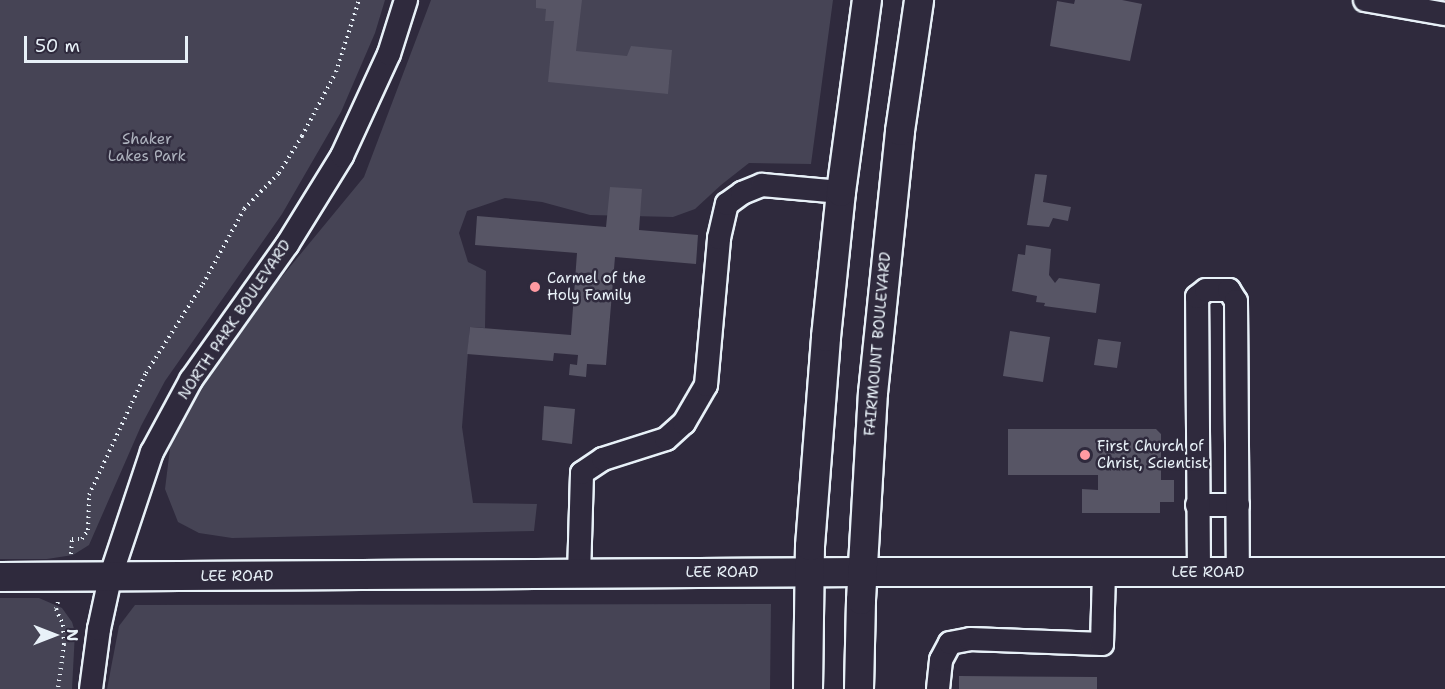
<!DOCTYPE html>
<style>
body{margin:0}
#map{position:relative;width:1445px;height:689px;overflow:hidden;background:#2f2a3d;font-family:"Shantell Sans",sans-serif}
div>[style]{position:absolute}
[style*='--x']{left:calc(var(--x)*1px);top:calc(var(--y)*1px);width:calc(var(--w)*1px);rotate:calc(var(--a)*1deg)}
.green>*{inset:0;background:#464455}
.building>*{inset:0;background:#575565}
.path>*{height:4px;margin-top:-2px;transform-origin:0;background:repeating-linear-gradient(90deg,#e8f1f8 0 1.5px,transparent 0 6px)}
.roads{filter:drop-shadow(2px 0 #e8f1f8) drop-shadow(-2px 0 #e8f1f8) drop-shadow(0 2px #e8f1f8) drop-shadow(0 -2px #e8f1f8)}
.minor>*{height:22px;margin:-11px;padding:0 11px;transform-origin:11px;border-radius:11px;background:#2f2a3d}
.major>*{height:28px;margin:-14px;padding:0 14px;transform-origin:14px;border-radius:14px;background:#2f2a3d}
.dots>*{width:16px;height:16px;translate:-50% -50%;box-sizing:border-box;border:3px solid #2f2a3d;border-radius:50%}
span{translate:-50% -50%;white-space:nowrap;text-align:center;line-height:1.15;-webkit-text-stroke:5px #2f2a3d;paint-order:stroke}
.park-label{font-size:15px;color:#afb4bf}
.poi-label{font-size:15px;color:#e8f1f8}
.left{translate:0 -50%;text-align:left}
.street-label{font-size:15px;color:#e8f1f8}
.north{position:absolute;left:24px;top:605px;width:60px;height:60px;-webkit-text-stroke:4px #2f2a3d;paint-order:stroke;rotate:90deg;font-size:16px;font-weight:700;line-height:24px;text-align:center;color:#e8f1f8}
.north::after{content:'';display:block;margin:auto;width:21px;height:27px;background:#e8f1f8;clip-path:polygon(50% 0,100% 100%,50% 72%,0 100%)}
.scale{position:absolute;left:24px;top:36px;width:164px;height:27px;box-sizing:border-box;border:3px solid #e8f1f8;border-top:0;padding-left:8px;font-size:18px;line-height:21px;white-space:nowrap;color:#e8f1f8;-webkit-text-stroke:4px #2f2a3d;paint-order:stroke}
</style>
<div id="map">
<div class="green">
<div style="clip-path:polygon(0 0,385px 0,375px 33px,341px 112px,282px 214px,165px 381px,141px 426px,89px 545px,73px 555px,47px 559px,0 559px)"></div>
<div style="clip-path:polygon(431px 0,833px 0,811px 164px,749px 163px,721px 185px,695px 209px,673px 217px,590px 215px,542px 202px,505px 198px,467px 211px,459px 233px,468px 262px,486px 271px,485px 328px,470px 327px,462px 427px,473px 503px,537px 504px,534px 531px,232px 538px,199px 533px,178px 522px,165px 489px,173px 424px,275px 285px,364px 177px)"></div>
<div style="clip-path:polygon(0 598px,39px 598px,62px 608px,72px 622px,75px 632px,72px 689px,0 689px)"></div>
<div style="clip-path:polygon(771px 604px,770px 689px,107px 689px,119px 626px,135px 605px)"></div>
</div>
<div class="building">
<div style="clip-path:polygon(536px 0,582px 0,576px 51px,627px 56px,631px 46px,672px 50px,668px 94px,548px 82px,554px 21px,545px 21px,546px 9px,536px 8px)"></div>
<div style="clip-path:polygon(1075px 0,1122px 0,1142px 4px,1130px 61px,1050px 46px,1057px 1px,1074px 4px)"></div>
<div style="clip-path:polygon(1035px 174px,1047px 175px,1043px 202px,1071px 207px,1068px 221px,1053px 218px,1049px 227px,1027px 225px)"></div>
<div style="clip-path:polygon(610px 187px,642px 189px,639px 230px,698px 235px,696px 264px,615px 257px,606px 365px,587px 364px,586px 377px,569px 375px,570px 364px,577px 365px,578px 355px,554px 353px,553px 361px,467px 354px,470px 327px,571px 335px,577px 253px,475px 245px,477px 216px,606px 227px)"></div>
<div style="clip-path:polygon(1026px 245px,1051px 249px,1049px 275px,1055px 283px,1059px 278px,1100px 284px,1096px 313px,1044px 306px,1045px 303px,1036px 302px,1037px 296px,1012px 291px,1018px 254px,1025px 255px)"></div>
<div style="clip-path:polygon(1010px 331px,1050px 337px,1043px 382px,1003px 376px)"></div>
<div style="clip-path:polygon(1098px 339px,1121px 342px,1117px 368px,1094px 365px)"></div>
<div style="clip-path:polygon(544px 406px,575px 409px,572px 444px,542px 440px)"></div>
<div style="clip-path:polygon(1008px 429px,1156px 429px,1161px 434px,1161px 480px,1174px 480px,1174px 502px,1160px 502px,1160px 513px,1082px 513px,1082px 489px,1098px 490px,1098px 475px,1008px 475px)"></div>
<div style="clip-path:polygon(959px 676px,1097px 677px,1097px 689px,959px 689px)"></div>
</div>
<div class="path">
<div style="--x:71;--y:554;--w:15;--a:-86"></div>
<div style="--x:72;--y:539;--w:10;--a:0"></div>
<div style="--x:82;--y:539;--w:11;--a:-56"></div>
<div style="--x:88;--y:530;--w:35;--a:-88"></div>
<div style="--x:89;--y:495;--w:135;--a:-65"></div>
<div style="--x:146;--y:373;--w:106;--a:-57.4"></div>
<div style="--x:203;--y:284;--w:85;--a:-61.3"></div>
<div style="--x:244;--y:209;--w:50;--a:-45.8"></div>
<div style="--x:279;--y:173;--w:44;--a:-58.1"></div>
<div style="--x:302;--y:136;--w:72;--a:-62"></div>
<div style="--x:336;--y:72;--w:76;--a:-72.3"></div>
<div style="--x:58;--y:602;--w:7;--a:106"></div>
<div style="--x:56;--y:609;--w:17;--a:66"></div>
<div style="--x:63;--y:625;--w:19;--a:87"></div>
<div style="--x:64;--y:644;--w:45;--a:97.6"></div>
</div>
<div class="roads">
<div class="minor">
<div style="--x:1365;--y:0;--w:81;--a:9.9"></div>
<div style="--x:1197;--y:505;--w:41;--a:0"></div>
<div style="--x:1199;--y:573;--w:276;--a:-90.4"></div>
<div style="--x:1197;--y:297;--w:11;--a:-38"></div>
<div style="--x:1206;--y:290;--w:23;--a:0"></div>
<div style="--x:1229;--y:290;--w:13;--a:58"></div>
<div style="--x:1236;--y:301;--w:272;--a:89.6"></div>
<div style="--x:579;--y:575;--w:102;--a:-88.3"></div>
<div style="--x:582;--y:473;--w:25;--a:-34"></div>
<div style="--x:603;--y:459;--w:66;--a:-17.6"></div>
<div style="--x:666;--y:439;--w:24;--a:-42"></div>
<div style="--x:684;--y:423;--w:44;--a:-59.9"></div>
<div style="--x:706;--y:385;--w:148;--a:-84.9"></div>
<div style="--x:719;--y:238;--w:35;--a:-77"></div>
<div style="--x:727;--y:204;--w:19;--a:-36"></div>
<div style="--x:742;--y:193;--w:22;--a:-22"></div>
<div style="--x:762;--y:185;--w:79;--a:5.1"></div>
<div style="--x:91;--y:689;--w:61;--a:-82.4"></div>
<div style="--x:99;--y:629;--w:52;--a:-77.8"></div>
<div style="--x:110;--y:578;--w:133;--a:-71.6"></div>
<div style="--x:152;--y:452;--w:82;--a:-61.6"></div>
<div style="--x:191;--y:380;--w:166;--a:-54.6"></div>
<div style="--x:287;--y:245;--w:105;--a:-58.3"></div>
<div style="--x:342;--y:156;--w:112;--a:-65.3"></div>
<div style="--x:389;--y:54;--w:57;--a:-72.5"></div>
<div style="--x:938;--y:689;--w:29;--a:-84"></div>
<div style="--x:941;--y:660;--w:19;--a:-62"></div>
<div style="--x:950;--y:643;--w:20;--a:-11"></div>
<div style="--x:970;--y:639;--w:132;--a:2.2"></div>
<div style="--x:1102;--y:644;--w:71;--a:-88.4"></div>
</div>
<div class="major">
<div style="--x:0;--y:577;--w:862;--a:-0.33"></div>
<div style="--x:862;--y:572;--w:583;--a:0"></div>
<div style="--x:808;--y:689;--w:143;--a:-89.2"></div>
<div style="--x:810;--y:546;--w:210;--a:-85.6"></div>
<div style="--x:826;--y:337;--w:146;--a:-84.1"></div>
<div style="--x:841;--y:192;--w:194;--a:-82.3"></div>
<div style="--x:859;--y:689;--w:89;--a:-88.7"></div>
<div style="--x:861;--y:600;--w:207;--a:-86.7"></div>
<div style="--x:873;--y:393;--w:263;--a:-84.1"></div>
<div style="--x:900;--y:131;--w:132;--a:-81.7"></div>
</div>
</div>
<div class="dots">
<div style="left:535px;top:287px;background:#ff9aa2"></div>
<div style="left:1085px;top:455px;background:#ff9aa2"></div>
</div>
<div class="park-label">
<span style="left:147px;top:148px">Shaker<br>Lakes Park</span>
</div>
<div class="poi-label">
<span class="left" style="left:547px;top:287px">Carmel of the<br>Holy Family</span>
<span class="left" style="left:1097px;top:455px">First Church of<br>Christ, Scientist</span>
</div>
<div class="street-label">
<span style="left:235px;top:320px;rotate:-56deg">NORTH PARK BOULEVARD</span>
<span style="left:878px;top:344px;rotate:-85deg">FAIRMOUNT BOULEVARD</span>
<span style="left:722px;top:573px">LEE ROAD</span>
<span style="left:1208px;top:573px">LEE ROAD</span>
<span style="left:237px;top:577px">LEE ROAD</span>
</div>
<div class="north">N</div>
<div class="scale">50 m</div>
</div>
